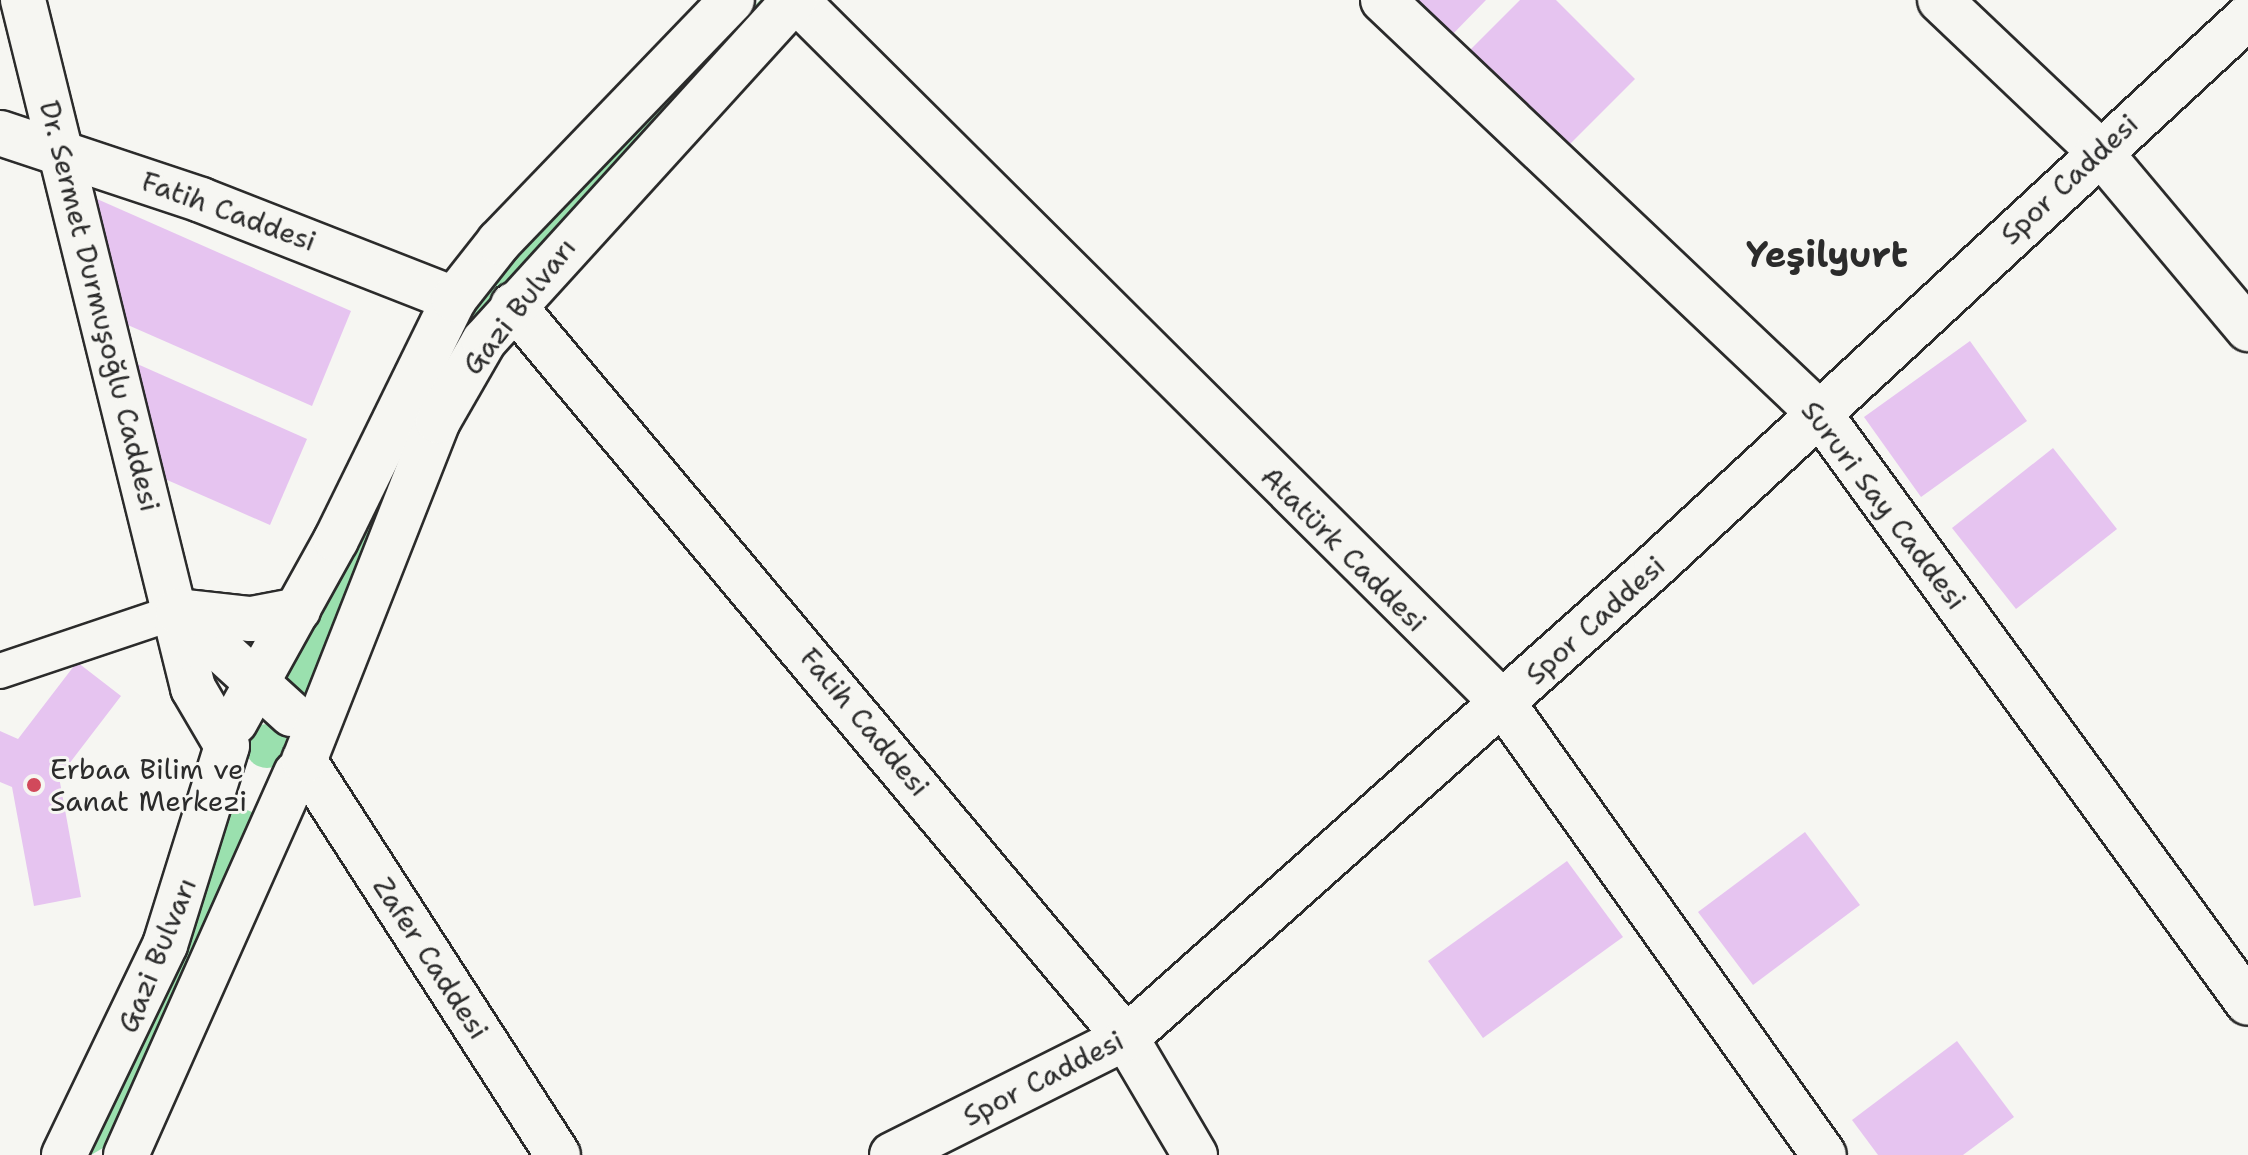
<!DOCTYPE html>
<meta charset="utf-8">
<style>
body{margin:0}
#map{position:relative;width:2248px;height:1155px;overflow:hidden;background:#f6f6f2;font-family:"Shantell Sans",sans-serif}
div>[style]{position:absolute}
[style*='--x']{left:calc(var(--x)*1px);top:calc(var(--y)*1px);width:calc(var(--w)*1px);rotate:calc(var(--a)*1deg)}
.green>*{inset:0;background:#9ae0ae}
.round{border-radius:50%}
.building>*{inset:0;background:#e6c4f0}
.roads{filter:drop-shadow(2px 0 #2b2b2b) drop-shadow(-2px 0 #2b2b2b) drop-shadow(0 2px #2b2b2b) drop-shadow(0 -2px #2b2b2b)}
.street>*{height:34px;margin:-17px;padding:0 17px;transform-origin:17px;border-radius:17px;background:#f6f6f2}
.secondary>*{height:44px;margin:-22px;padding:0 22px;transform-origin:22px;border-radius:22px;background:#f6f6f2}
.dots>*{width:22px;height:22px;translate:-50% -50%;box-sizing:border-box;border:4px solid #f6f6f2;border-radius:50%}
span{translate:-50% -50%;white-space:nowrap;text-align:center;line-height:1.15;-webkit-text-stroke:6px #f6f6f2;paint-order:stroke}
.street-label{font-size:28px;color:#2b2b2b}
.poi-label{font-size:28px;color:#2b2b2b}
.left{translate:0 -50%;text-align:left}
.district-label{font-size:36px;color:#2b2b2b;font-weight:700}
</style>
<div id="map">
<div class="green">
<div style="clip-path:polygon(760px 0,772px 0,499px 289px,471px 329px,306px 697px,279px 679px,473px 310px,538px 228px)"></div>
<div class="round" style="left:245px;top:724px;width:44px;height:44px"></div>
<div style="clip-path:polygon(234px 805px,260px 815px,103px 1148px,91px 1155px,168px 992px)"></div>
</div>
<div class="building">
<div style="clip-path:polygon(1407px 0,1486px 0,1448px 39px)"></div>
<div style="clip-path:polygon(1520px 0,1556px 0,1635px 79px,1563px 151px,1466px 54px)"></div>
<div style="clip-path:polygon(97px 199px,351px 311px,312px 406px,121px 322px)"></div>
<div style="clip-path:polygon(1970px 341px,2027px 421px,1921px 497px,1864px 417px)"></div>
<div style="clip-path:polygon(135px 363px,307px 439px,270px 525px,158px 476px)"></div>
<div style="clip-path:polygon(2053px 448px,2117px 529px,2016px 609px,1952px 528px)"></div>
<div style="clip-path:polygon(77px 662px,121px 696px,59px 777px,81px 897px,34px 906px,12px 787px,0 782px,0 731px,18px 739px)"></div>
<div style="clip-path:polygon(1805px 832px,1860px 905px,1753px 985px,1698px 912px)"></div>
<div style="clip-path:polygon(1567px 861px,1623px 937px,1483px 1038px,1428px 961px)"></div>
<div style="clip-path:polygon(1957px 1041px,2014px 1117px,1963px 1155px,1878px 1155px,1852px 1120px)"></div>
</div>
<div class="roads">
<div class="street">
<div style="--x:0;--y:671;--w:188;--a:-18.6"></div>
</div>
<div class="secondary">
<div style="--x:23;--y:0;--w:709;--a:76.12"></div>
<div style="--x:193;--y:688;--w:67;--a:59.6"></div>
<div style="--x:227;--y:746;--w:208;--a:107.3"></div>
<div style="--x:165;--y:945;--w:233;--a:115.7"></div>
<div style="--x:796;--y:0;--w:997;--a:44.84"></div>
<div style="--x:1503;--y:703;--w:554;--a:54.62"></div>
<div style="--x:1383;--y:0;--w:601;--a:43.45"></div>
<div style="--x:1819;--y:413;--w:729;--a:53.98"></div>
<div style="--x:1940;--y:0;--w:218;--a:43.5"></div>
<div style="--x:2098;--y:150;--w:234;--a:50"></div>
<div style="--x:0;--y:133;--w:212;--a:18.4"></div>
<div style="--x:201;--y:200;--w:272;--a:21.4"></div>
<div style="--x:513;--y:305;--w:956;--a:50.09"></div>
<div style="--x:1126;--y:1038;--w:136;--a:59.5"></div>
<div style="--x:178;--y:611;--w:153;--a:42.3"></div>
<div style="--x:178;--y:611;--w:73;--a:6.3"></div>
<div style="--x:251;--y:619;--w:48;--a:-10.8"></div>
<div style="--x:235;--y:722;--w:208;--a:-61"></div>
<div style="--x:336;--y:540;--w:268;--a:-63.9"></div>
<div style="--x:454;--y:299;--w:73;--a:-51.7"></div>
<div style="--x:499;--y:242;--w:336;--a:-46.1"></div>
<div style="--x:126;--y:1155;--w:418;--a:-66"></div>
<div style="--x:558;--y:1155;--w:469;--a:-122.8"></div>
<div style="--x:304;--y:761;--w:365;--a:-68.5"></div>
<div style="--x:438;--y:421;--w:92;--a:-60.1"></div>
<div style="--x:484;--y:341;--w:461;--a:-47.7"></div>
<div style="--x:892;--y:1155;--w:262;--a:-26.6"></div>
<div style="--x:1126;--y:1038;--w:712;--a:-41.75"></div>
<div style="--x:1657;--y:564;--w:805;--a:-42.79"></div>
</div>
</div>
<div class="dots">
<div style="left:34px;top:785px;background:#d1495b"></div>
</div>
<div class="street-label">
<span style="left:2069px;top:179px;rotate:-43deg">Spor Caddesi</span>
<span style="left:229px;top:211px;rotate:20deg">Fatih Caddesi</span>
<span style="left:100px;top:306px;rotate:76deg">Dr. Sermet Durmuşoğlu Caddesi</span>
<span style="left:519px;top:306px;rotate:-52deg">Gazi Bulvarı</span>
<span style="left:1884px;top:505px;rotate:53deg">Sururi Say Caddesi</span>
<span style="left:1344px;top:549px;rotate:45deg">Atatürk Caddesi</span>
<span style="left:1595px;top:620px;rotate:-42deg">Spor Caddesi</span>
<span style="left:865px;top:722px;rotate:50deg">Fatih Caddesi</span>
<span style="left:157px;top:955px;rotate:-68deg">Gazi Bulvarı</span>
<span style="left:431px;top:958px;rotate:57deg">Zafer Caddesi</span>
<span style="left:1043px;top:1078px;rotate:-27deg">Spor Caddesi</span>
</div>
<div class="poi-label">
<span class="left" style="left:50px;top:785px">Erbaa Bilim ve<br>Sanat Merkezi</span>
</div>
<div class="district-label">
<span style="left:1827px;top:255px">Yeşilyurt</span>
</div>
</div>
